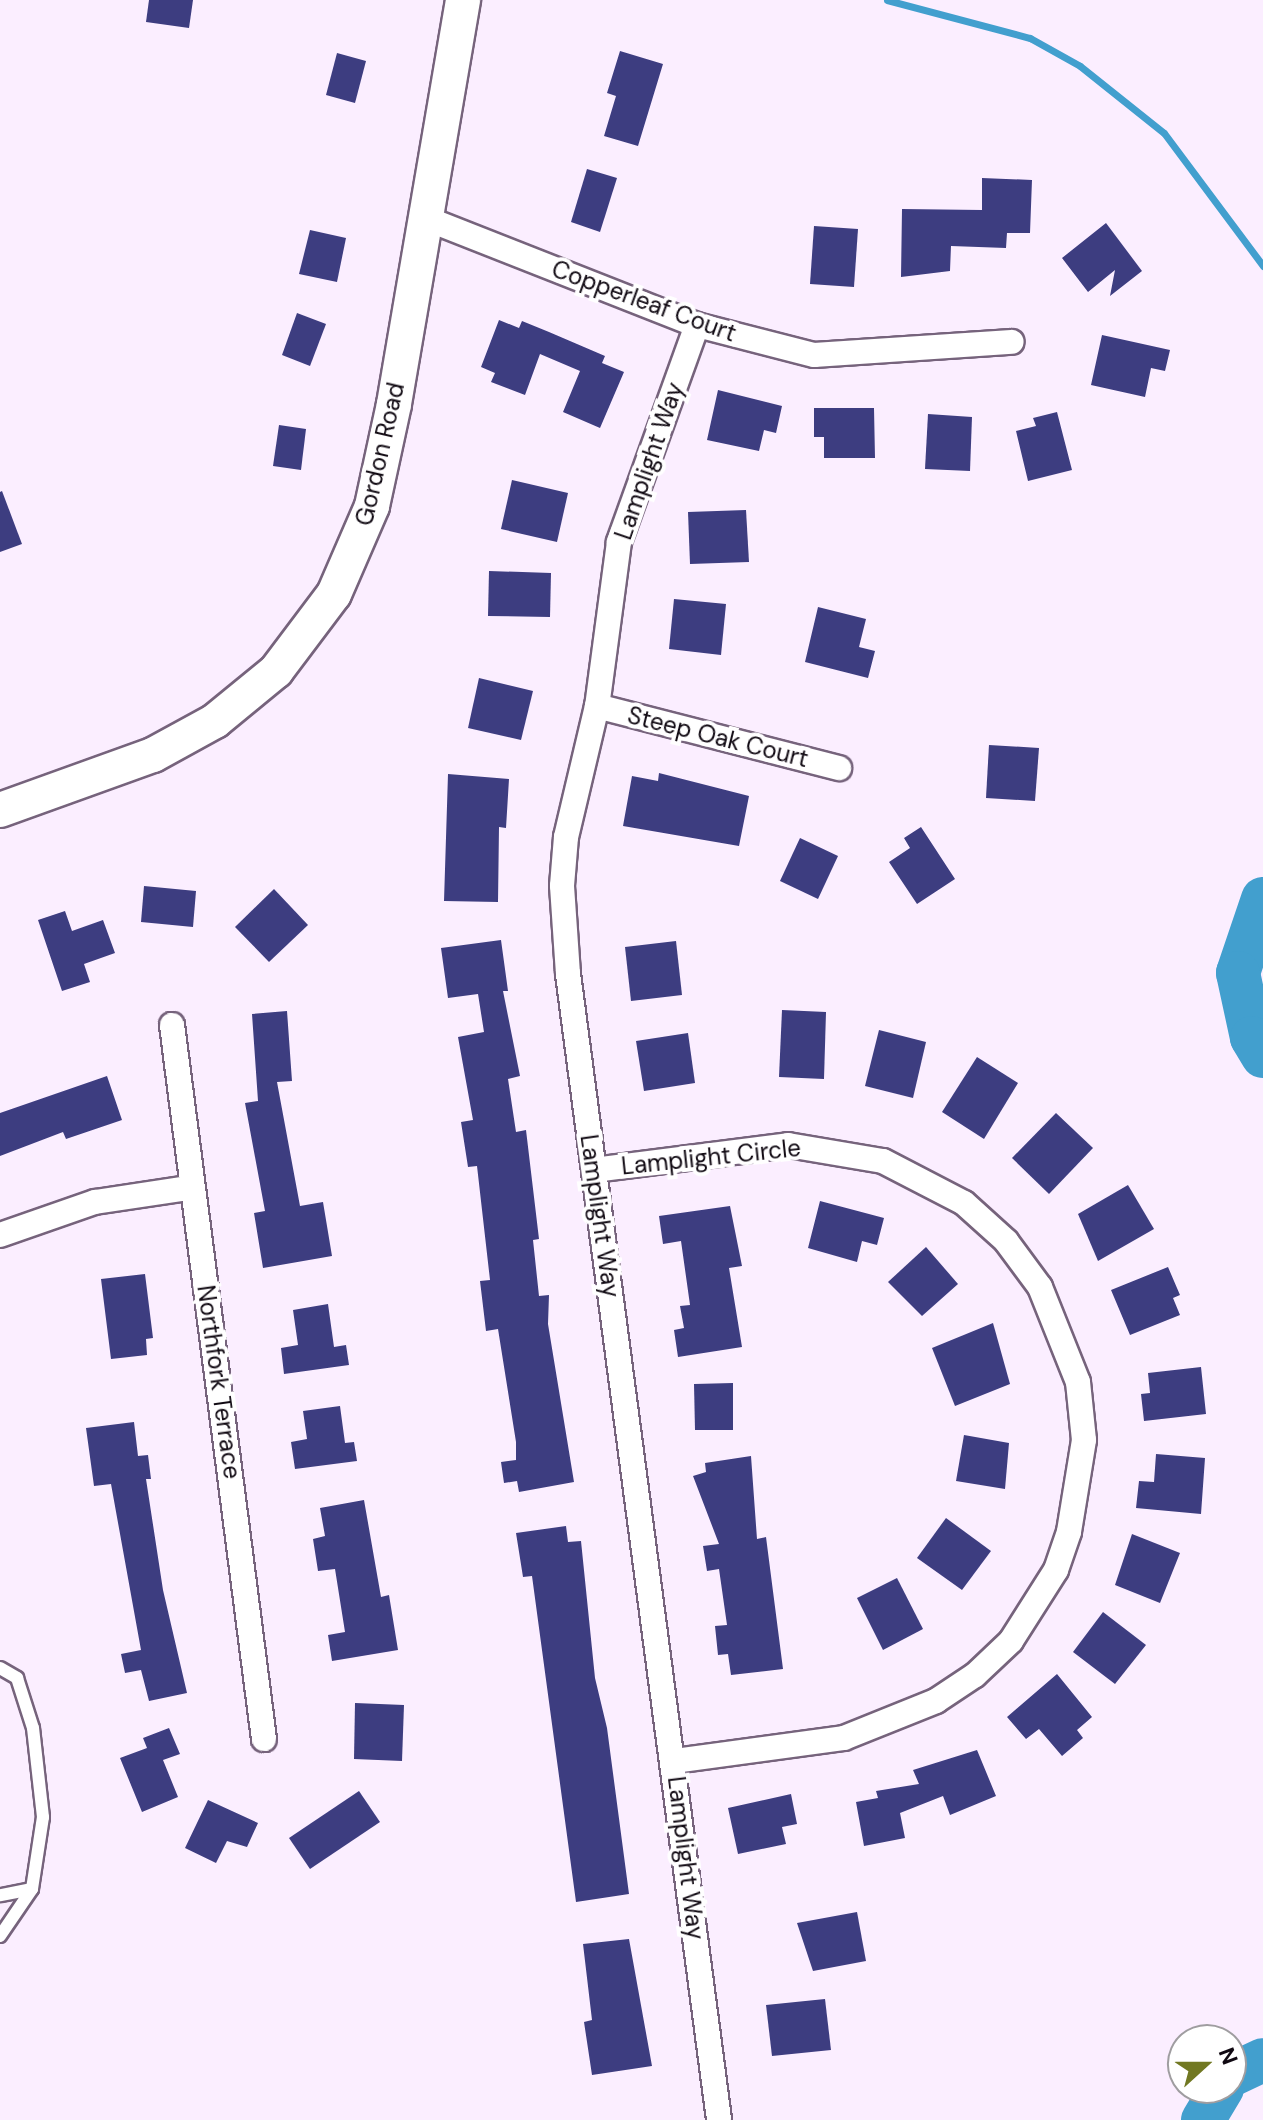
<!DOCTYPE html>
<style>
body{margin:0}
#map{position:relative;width:1263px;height:2120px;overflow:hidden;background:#fbeeff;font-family:"DM Sans",sans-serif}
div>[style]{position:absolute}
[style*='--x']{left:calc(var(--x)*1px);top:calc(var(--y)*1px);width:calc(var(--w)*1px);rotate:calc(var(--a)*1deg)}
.stream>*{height:7px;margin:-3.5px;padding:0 3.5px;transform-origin:3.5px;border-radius:3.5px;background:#429fce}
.river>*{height:44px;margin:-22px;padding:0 22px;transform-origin:22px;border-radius:22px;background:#429fce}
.building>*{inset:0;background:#3d3d80}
.roads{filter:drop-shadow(2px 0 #76637c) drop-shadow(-2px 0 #76637c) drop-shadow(0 2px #76637c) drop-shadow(0 -2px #76637c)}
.lane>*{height:12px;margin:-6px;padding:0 6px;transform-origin:6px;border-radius:6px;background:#fff}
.street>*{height:24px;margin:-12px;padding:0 12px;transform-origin:12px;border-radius:12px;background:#fff}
.secondary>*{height:34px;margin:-17px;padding:0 17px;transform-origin:17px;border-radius:17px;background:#fff}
span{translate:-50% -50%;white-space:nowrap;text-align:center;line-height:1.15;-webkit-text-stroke:8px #fff;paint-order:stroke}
.street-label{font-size:24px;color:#100912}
.north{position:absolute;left:1167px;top:2024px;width:80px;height:80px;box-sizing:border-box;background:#fff;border:2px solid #9f9da0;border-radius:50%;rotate:69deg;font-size:22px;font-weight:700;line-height:32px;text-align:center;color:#100912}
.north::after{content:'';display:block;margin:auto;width:28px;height:36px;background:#717822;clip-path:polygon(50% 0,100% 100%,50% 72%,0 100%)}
</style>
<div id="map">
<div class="stream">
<div style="--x:887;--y:0;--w:148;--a:14.9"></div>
<div style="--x:1030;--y:38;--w:57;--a:29.2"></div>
<div style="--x:1080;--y:66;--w:107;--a:38.6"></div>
<div style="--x:1164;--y:133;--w:166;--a:53.3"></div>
</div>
<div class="river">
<div style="--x:1263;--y:899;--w:78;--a:108.7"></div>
<div style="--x:1238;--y:973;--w:66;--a:77.8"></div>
<div style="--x:1252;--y:1038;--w:21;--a:59"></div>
<div style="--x:1231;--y:2075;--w:35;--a:-25"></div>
<div style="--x:1203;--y:2120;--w:37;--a:-59"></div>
</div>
<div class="building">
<div style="clip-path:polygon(149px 0,193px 0,189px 28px,146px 22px)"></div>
<div style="clip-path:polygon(620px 51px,663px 64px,638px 146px,604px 136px,616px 96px,607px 93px)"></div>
<div style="clip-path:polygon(337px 53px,366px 61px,355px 103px,326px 95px)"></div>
<div style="clip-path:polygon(587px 169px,617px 178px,600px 232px,571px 222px)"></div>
<div style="clip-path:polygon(982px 178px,1032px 180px,1030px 233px,1007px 233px,1006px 248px,951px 246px,950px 271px,901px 277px,902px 209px,982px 210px)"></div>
<div style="clip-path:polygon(1106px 223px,1142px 271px,1110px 296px,1115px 270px,1088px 292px,1062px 258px)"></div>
<div style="clip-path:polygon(814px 226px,858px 229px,854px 287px,810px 284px)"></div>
<div style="clip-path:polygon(310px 230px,346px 238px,337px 282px,299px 274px)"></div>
<div style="clip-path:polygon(297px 313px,326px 324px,310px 366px,282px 355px)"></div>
<div style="clip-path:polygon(499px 320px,519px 328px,522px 321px,549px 332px,605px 356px,602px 363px,624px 372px,600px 428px,563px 412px,580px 371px,540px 354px,525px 395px,491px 382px,495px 373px,481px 367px)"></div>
<div style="clip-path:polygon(1102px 335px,1170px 350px,1165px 371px,1151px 368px,1145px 397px,1091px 385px)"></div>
<div style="clip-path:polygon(718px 390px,782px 406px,776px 433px,764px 430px,759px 451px,707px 440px)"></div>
<div style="clip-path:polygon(814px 408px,874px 408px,875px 458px,824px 458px,824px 437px,814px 437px)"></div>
<div style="clip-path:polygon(1057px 412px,1072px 470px,1028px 481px,1016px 431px,1036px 426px,1033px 418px)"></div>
<div style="clip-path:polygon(928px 414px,972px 417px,970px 471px,925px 469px)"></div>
<div style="clip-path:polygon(279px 425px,306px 429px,301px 470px,273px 466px)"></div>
<div style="clip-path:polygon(512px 480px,568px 493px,557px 542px,501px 529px)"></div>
<div style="clip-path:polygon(2px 491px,22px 544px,0 552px,0 492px)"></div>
<div style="clip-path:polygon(746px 510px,749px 562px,690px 564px,688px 512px)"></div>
<div style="clip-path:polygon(489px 571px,551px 573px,550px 617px,488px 616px)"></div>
<div style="clip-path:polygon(674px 599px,726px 604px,721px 655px,669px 649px)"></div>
<div style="clip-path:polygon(818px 607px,866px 619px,859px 647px,875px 651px,868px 678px,805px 662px)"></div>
<div style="clip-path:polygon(479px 678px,533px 691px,521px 740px,468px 728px)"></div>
<div style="clip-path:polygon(989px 745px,1039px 748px,1035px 801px,986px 798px)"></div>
<div style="clip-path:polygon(659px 773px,749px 796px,739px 846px,623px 826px,632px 776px,658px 781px)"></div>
<div style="clip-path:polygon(448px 774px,509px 779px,506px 828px,499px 827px,498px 902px,444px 901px)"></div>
<div style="clip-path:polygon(921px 827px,955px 879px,917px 904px,889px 862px,910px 848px,904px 838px)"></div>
<div style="clip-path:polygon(800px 838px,838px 856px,818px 899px,780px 881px)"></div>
<div style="clip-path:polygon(144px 886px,196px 891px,193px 927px,141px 922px)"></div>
<div style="clip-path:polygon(274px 889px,308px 925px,269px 962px,235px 927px)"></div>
<div style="clip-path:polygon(65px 911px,72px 931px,103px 920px,115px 953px,84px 964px,90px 982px,62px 991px,38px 920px)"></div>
<div style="clip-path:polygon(501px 940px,508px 991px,503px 991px,520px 1076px,508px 1079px,516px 1132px,526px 1130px,539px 1239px,533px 1240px,539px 1296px,549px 1295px,548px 1324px,574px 1482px,519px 1492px,517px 1481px,504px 1483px,501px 1462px,516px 1460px,516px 1442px,498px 1329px,486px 1331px,480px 1281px,490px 1280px,477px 1166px,468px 1167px,461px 1122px,473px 1120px,458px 1037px,484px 1032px,478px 994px,448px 998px,441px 948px)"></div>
<div style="clip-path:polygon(676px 941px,682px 995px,631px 1001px,625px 947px)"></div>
<div style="clip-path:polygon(782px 1010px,826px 1012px,824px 1079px,779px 1077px)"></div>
<div style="clip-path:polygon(287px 1011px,292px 1081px,277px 1082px,300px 1206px,323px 1202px,332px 1256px,263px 1268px,254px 1213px,265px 1211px,245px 1103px,258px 1101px,252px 1014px)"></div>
<div style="clip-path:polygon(879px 1030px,926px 1042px,913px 1098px,865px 1086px)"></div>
<div style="clip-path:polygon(688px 1033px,695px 1083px,644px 1091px,636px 1041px)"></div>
<div style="clip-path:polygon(977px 1057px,1018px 1083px,984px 1139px,942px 1112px)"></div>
<div style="clip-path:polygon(107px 1076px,122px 1120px,66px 1139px,63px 1132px,0 1156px,0 1113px)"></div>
<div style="clip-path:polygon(1056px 1113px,1093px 1148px,1049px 1194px,1012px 1158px)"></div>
<div style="clip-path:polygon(1128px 1185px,1154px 1229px,1098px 1261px,1078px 1214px)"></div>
<div style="clip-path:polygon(820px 1201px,884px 1218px,877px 1245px,862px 1241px,857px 1262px,808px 1248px)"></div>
<div style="clip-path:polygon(730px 1206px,742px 1266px,729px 1268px,742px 1347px,678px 1357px,674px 1330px,684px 1328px,680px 1306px,690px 1305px,681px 1241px,663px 1244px,659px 1216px)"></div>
<div style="clip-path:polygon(926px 1247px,958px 1284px,922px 1316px,888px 1282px)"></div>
<div style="clip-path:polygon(1168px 1267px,1180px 1295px,1173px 1298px,1180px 1315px,1130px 1335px,1111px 1290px)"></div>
<div style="clip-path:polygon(145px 1274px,153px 1338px,146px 1339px,147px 1355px,111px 1359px,101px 1279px)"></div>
<div style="clip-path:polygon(328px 1304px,334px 1347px,346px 1345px,349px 1365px,284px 1374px,281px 1348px,298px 1345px,293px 1310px)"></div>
<div style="clip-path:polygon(993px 1323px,1010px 1384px,955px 1406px,932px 1348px)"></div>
<div style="clip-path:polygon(1201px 1367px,1206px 1414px,1144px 1421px,1141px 1394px,1150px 1393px,1148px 1373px)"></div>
<div style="clip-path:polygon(733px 1383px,733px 1430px,695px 1430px,694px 1384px)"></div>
<div style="clip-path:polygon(340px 1406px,345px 1443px,354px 1442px,357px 1461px,295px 1469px,291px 1442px,307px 1439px,303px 1411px)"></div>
<div style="clip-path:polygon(134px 1422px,138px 1456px,148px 1455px,151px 1479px,146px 1479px,163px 1590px,187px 1693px,149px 1701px,141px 1670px,125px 1673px,121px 1654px,141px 1650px,111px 1484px,94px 1486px,86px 1428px)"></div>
<div style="clip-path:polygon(964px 1435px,1009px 1443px,1005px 1489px,956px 1481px)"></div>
<div style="clip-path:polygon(1156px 1454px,1205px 1458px,1201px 1514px,1136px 1508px,1139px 1481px,1154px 1482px)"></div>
<div style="clip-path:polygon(751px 1456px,757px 1539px,766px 1537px,783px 1669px,731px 1675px,728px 1654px,718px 1655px,715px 1626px,727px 1625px,719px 1569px,707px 1571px,703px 1546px,719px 1544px,693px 1476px,706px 1472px,705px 1463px)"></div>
<div style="clip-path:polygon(364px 1500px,381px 1597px,389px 1595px,398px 1650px,332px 1661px,328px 1635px,345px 1632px,335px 1569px,318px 1571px,313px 1539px,325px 1536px,320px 1508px)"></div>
<div style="clip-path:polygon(946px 1518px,991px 1551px,962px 1590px,917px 1558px)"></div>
<div style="clip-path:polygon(566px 1526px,568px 1542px,581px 1541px,595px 1678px,607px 1728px,629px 1894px,576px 1902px,532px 1576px,523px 1577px,516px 1533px)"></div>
<div style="clip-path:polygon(1132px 1534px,1180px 1553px,1160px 1603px,1115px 1585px)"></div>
<div style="clip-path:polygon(897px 1578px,923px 1629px,883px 1650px,857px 1598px)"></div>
<div style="clip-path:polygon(1103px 1612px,1146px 1645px,1115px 1684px,1073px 1652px)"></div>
<div style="clip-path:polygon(1057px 1674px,1092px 1717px,1077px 1730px,1083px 1738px,1062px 1756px,1039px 1729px,1026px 1739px,1007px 1717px)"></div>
<div style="clip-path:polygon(355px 1703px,404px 1705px,402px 1761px,354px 1759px)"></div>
<div style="clip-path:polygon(169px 1728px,180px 1754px,163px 1760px,178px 1797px,142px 1812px,120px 1758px,147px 1748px,143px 1738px)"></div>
<div style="clip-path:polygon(977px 1750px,996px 1796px,950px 1815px,943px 1796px,900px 1813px,905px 1838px,864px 1846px,856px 1802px,878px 1798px,876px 1791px,919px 1784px,913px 1770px)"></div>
<div style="clip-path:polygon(359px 1791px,380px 1822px,310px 1869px,289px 1838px)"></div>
<div style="clip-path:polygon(791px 1794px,797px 1824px,782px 1827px,786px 1844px,738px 1854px,728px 1808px)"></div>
<div style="clip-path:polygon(208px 1800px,258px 1823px,247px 1847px,227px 1841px,216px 1863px,185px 1848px)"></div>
<div style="clip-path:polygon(857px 1912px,866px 1961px,813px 1971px,797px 1923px)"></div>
<div style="clip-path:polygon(629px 1939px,652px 2066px,592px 2075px,584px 2022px,592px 2020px,583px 1944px)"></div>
<div style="clip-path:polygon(825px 1999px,831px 2050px,772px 2056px,766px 2005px)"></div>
</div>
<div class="roads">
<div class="lane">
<div style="--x:0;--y:1668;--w:20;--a:30"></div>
<div style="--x:17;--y:1678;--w:52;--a:72.3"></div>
<div style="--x:33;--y:1728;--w:90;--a:83.6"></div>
<div style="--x:43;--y:1817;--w:73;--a:98.7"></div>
<div style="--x:32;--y:1889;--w:33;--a:169"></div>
<div style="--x:0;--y:1936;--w:57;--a:-55.8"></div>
</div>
<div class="street">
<div style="--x:425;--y:218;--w:292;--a:21.5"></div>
<div style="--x:697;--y:325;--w:121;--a:14.4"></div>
<div style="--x:814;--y:355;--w:198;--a:-3.8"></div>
<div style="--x:697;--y:325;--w:231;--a:109.8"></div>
<div style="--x:619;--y:542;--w:165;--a:97.6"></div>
<div style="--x:597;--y:706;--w:135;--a:103.3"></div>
<div style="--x:566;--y:837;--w:49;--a:94.7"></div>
<div style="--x:562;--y:886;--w:88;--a:86.1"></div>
<div style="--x:568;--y:974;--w:1156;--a:82.49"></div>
<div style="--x:597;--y:706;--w:250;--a:14.4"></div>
<div style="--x:172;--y:1025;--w:720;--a:82.66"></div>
<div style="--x:594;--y:1170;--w:196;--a:-7.3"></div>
<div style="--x:788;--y:1145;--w:96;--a:9.6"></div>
<div style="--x:883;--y:1161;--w:91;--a:27.4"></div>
<div style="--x:964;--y:1203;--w:57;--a:42.1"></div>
<div style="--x:1006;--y:1241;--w:57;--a:53.5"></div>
<div style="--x:1040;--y:1287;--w:102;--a:68.2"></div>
<div style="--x:1078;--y:1382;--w:58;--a:84.1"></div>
<div style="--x:1084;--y:1440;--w:93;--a:99.3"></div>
<div style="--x:1069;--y:1532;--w:40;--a:108.9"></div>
<div style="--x:1056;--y:1570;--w:84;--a:122.4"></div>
<div style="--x:1011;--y:1641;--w:50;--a:136.6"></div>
<div style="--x:975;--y:1675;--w:47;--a:146.3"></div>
<div style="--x:936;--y:1701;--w:99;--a:158.1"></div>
<div style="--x:844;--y:1738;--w:173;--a:172.3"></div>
<div style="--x:0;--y:1235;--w:101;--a:-19.2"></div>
<div style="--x:95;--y:1202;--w:95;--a:-8.5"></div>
</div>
<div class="secondary">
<div style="--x:0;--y:810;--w:163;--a:-19.8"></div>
<div style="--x:153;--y:755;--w:71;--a:-28.7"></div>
<div style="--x:215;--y:721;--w:79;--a:-39.3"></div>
<div style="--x:276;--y:671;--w:96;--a:-53"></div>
<div style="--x:334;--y:594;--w:96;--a:-66.6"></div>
<div style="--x:372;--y:506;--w:104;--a:-77.8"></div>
<div style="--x:394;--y:404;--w:410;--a:-80.3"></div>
</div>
</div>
<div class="street-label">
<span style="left:644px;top:301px;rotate:20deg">Copperleaf Court</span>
<span style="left:380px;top:454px;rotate:-77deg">Gordon Road</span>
<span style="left:649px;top:461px;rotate:-71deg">Lamplight Way</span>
<span style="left:718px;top:737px;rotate:14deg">Steep Oak Court</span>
<span style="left:711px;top:1157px;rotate:-6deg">Lamplight Circle</span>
<span style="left:600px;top:1216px;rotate:82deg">Lamplight Way</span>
<span style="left:219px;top:1382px;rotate:82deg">Northfork Terrace</span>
<span style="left:686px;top:1858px;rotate:83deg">Lamplight Way</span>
</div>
<div class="north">N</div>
</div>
